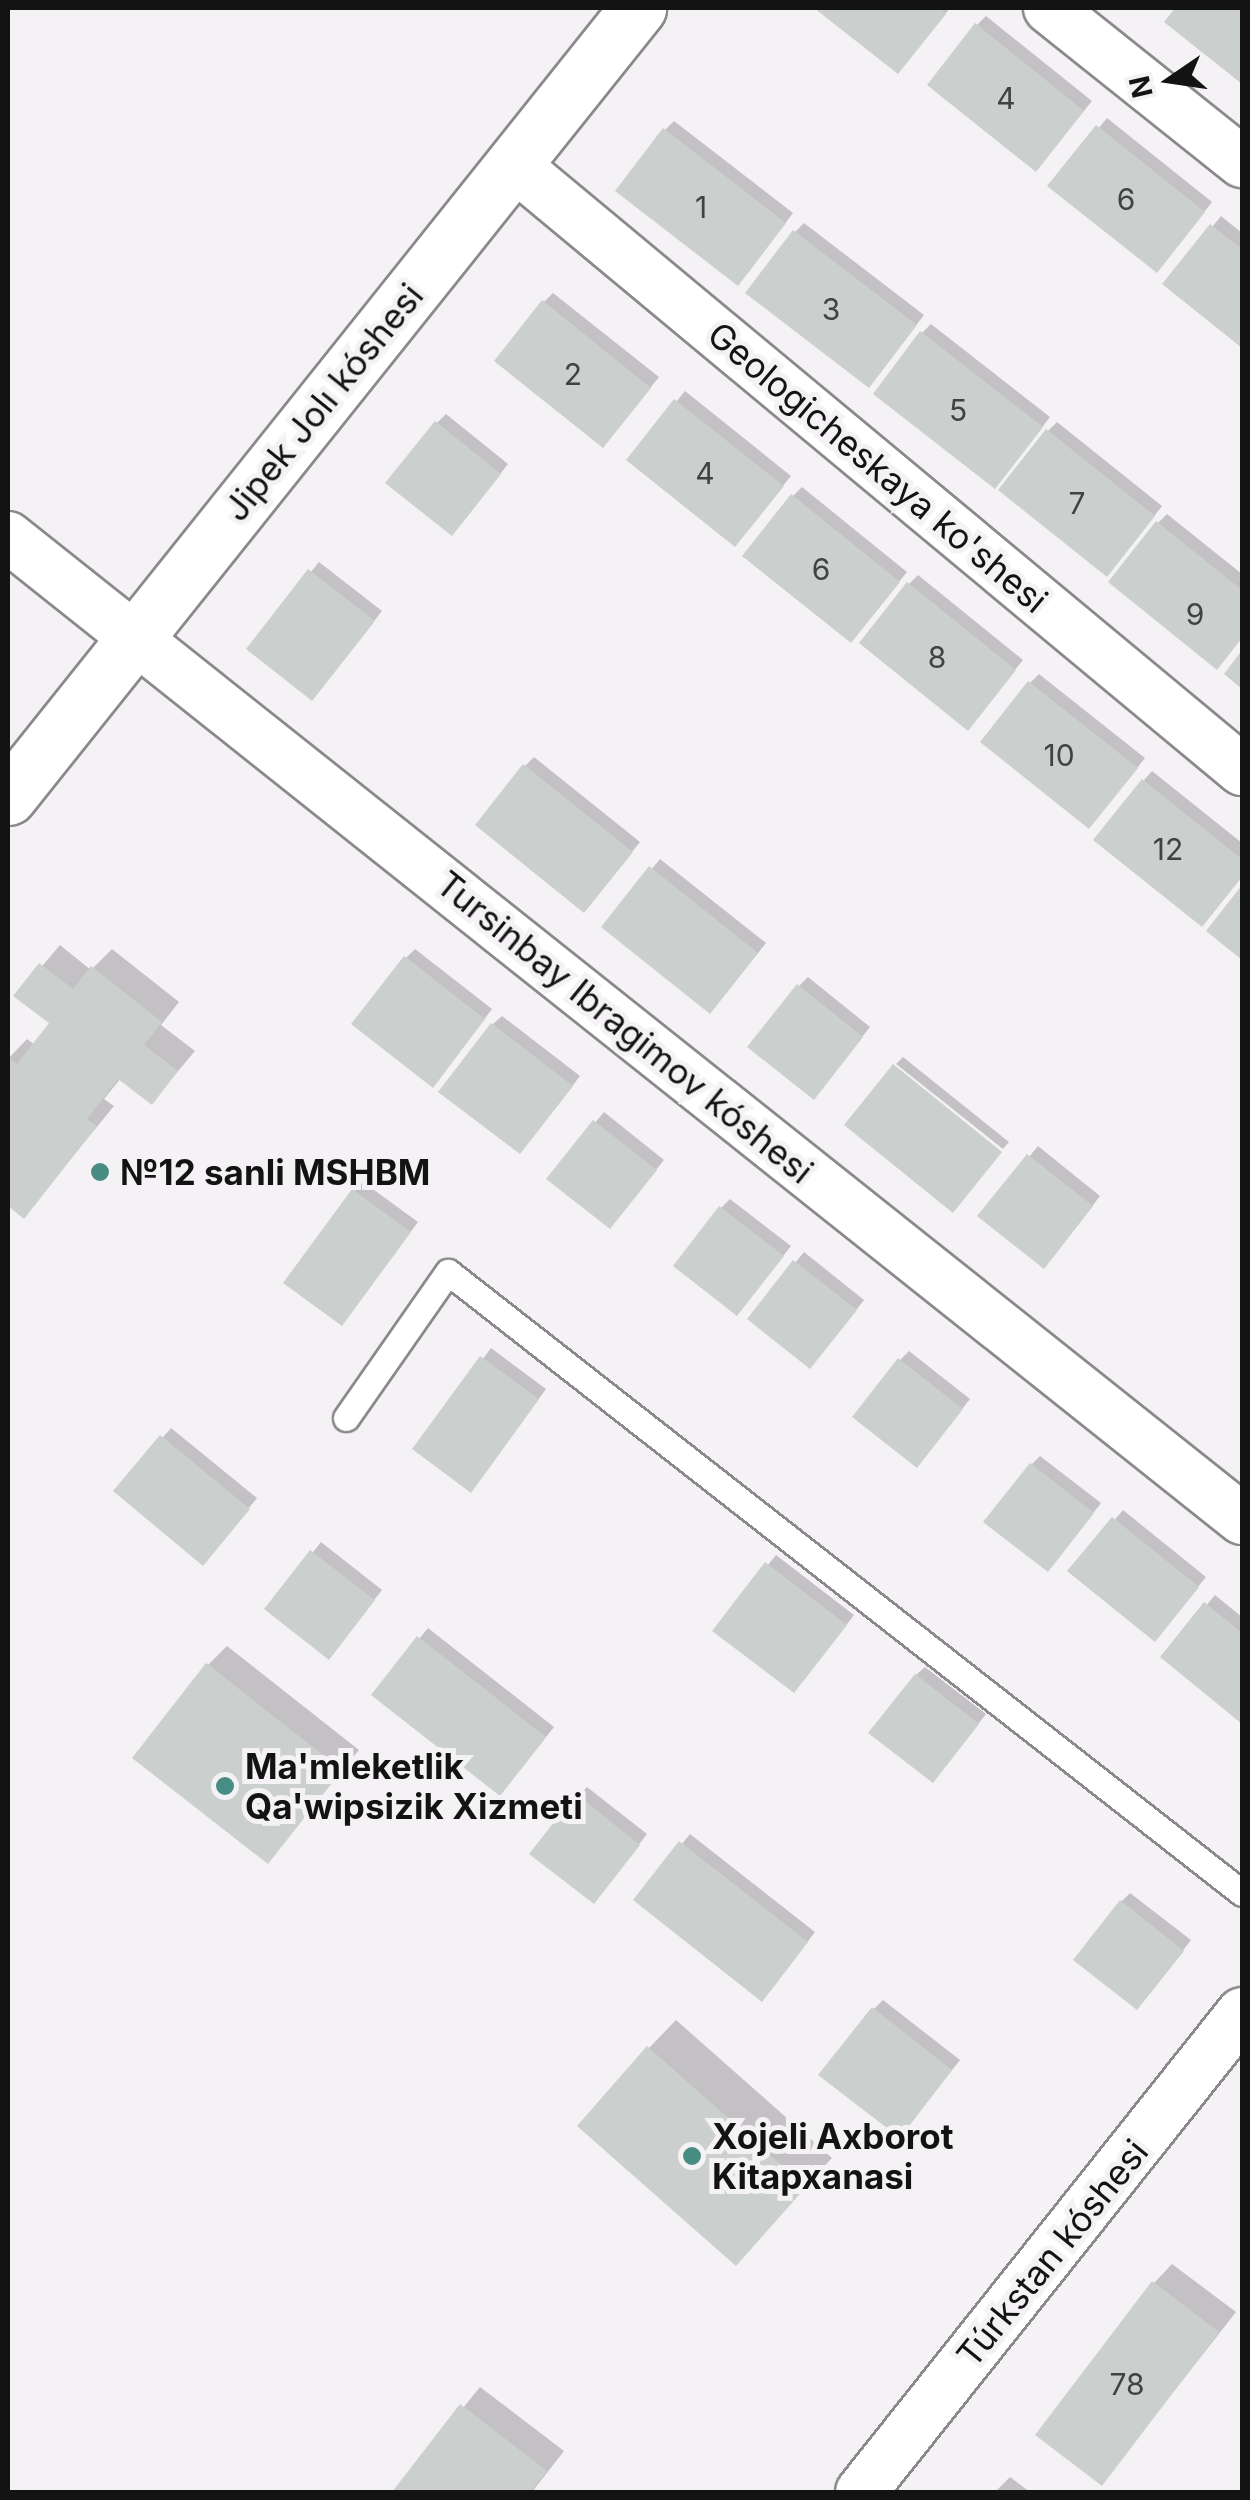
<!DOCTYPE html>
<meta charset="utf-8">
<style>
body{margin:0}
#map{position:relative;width:1250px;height:2500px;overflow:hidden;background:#f5f2f5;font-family:Inter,sans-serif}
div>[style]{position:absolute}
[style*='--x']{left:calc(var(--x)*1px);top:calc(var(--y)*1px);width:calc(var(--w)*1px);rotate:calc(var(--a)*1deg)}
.shadow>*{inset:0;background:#0003}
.building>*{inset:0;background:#cbcfce}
.roads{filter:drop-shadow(2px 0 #8b898b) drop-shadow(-2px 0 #8b898b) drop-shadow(0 2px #8b898b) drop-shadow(0 -2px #8b898b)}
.lane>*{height:25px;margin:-12.5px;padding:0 12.5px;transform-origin:12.5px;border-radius:12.5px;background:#fff}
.street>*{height:50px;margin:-25px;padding:0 25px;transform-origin:25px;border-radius:25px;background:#fff}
.secondary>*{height:55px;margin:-27.5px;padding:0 27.5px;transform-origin:27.5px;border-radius:27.5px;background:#fff}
.dots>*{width:28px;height:28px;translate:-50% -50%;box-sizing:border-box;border:5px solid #f5f2f5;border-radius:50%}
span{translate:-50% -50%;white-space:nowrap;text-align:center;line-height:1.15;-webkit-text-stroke:10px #f5f2f5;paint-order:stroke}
.number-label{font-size:30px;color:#424242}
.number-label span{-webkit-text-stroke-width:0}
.street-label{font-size:35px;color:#141314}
.poi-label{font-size:35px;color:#141314;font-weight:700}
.left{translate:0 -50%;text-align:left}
.frame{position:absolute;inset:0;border:10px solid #141314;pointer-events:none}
.north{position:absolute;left:1120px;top:30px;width:100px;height:100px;-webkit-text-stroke:8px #f5f2f5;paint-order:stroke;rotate:257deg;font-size:28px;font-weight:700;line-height:40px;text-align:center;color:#141314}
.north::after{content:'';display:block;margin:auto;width:35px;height:45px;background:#141314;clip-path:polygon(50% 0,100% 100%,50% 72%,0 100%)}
</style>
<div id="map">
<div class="shadow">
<div style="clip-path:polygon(818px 8px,950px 8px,898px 71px)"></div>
<div style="clip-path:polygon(1179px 8px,1242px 8px,1242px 81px,1167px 21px)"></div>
<div style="clip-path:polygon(986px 16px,1092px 101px,1045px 159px,977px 25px)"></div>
<div style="clip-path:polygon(1107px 118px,1212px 202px,1165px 261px,1051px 186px)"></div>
<div style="clip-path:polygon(674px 121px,793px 213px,747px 274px,665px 130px)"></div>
<div style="clip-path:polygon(1221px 216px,1242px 233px,1242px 345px,1166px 284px)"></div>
<div style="clip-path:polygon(804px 223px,924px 315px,878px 375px,795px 232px)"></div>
<div style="clip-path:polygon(553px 293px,659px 377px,612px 436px,544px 302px)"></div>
<div style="clip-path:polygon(931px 324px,1050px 417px,1004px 477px,922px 333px)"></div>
<div style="clip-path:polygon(685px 391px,791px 476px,743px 535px,629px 460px)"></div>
<div style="clip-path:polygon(446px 414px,508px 464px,461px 524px,437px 423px)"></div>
<div style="clip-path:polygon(1057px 422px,1162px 506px,1116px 565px,1048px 431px)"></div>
<div style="clip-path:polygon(802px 487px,907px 572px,860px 630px,793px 496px)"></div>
<div style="clip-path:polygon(1167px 514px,1242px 574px,1242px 637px,1226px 657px,1158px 523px)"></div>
<div style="clip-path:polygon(319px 562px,382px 611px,321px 689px,249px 649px)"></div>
<div style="clip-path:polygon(918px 575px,1023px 660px,976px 718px,909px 584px)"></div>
<div style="clip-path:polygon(1039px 674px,1145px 758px,1098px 817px,1030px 683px)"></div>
<div style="clip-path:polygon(534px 757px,640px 842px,593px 900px,525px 766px)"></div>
<div style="clip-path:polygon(1152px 771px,1242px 843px,1242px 875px,1211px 915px,1144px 780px)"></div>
<div style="clip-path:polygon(660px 859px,766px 943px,719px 1002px,605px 926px)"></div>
<div style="clip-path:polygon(60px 945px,91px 970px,112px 949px,179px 1002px,161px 1025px,195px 1051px,152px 1102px,121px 1078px,104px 1099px,114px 1106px,24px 1216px,8px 1203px,8px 1059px,27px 1039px,35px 1045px,52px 1023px,17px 996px)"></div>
<div style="clip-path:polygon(415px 949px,492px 1009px,441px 1075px,406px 958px)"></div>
<div style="clip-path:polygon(808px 977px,870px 1027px,822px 1088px,799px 986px)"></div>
<div style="clip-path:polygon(502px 1016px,580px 1076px,529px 1142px,493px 1024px)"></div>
<div style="clip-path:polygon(903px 1057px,1009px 1142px,1003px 1149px,896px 1064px)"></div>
<div style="clip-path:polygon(604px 1112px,664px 1160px,619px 1217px,549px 1178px)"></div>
<div style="clip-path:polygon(1038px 1146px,1100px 1196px,1053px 1257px,981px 1216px)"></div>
<div style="clip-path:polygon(363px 1182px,418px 1222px,342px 1323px,354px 1191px)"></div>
<div style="clip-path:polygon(730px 1199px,791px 1246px,745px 1304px,721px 1208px)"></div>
<div style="clip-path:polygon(804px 1252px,864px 1300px,819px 1357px,750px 1318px)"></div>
<div style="clip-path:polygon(491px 1348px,546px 1389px,480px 1480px,416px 1449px)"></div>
<div style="clip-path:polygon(909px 1351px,970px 1399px,925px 1456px,900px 1360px)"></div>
<div style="clip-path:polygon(171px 1428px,257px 1498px,212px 1553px,117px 1491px)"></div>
<div style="clip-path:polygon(1040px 1456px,1101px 1503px,1057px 1560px,1032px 1464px)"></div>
<div style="clip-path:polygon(1123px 1510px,1206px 1577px,1163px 1630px,1071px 1571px)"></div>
<div style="clip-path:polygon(321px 1542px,382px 1590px,337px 1647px,268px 1609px)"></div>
<div style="clip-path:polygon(776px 1555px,854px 1615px,803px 1681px,716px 1630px)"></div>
<div style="clip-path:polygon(1215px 1595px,1242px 1617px,1242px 1720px,1164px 1656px)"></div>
<div style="clip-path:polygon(428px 1628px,554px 1727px,509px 1784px,375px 1694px)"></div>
<div style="clip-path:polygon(227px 1646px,359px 1750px,268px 1861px,208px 1665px)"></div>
<div style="clip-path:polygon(925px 1667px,986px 1714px,941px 1771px,916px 1675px)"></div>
<div style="clip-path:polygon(587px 1787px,647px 1834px,602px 1892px,578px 1796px)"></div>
<div style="clip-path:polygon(690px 1834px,815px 1932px,771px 1990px,636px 1900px)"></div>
<div style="clip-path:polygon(1130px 1893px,1191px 1940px,1146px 1998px,1121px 1902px)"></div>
<div style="clip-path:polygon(883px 2000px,960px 2060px,908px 2126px,874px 2009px)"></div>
<div style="clip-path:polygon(676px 2020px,832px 2158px,736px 2263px,649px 2048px)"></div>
<div style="clip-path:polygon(1172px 2264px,1236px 2312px,1102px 2483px,1154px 2283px)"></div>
<div style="clip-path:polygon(480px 2387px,564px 2451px,532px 2492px,395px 2492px)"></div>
<div style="clip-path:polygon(1010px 2477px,1030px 2492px,995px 2492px)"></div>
</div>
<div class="building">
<div style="clip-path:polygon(814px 8px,939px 8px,946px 14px,898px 74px)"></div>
<div style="clip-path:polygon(1175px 8px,1242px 8px,1242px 84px,1164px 22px)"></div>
<div style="clip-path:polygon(975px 23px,1084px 111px,1036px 172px,927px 85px)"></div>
<div style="clip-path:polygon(1096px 125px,1205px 212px,1157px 273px,1047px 186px)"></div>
<div style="clip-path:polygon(663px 128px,786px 223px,738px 286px,615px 191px)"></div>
<div style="clip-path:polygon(1210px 224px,1242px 249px,1242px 348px,1162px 284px)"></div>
<div style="clip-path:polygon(793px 230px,917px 325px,869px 388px,745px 293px)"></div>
<div style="clip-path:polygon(542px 300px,651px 388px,603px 448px,494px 361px)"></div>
<div style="clip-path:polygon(920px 331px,1043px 427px,995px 489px,873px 394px)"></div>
<div style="clip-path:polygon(674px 399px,784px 486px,735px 547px,626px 460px)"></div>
<div style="clip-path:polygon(435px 421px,501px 474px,452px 536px,385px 483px)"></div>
<div style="clip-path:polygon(1046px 429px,1155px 516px,1107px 577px,998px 490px)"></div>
<div style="clip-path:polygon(791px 494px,900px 582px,851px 643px,742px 556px)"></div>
<div style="clip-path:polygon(1156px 521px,1242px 590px,1242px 638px,1217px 670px,1108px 582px)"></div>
<div style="clip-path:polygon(308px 569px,375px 621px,312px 701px,246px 649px)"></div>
<div style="clip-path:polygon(907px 582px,1016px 670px,968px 731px,859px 643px)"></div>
<div style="clip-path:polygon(1242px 650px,1242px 689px,1224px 674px)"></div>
<div style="clip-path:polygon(1028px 681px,1138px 768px,1089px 829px,980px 742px)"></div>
<div style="clip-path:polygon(523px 764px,633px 852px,584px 913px,475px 825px)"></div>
<div style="clip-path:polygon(1142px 779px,1242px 859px,1242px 877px,1202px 927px,1093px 840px)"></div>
<div style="clip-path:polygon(649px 866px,758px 953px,710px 1014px,601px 927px)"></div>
<div style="clip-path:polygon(1242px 885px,1242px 960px,1206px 931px)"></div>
<div style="clip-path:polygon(404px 956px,485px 1019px,433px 1088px,351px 1024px)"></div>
<div style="clip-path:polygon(39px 963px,73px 989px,91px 966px,162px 1022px,144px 1045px,178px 1071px,152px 1105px,118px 1079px,87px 1119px,97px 1126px,24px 1219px,8px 1206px,8px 1057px,17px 1064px,49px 1023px,13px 996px)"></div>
<div style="clip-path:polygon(797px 984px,863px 1037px,814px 1100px,747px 1047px)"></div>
<div style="clip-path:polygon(491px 1023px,573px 1086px,520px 1154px,438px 1092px)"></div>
<div style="clip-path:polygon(893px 1064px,1002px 1152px,953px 1213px,844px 1125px)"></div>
<div style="clip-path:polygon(593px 1120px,657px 1170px,610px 1229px,546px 1179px)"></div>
<div style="clip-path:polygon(1027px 1154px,1093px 1206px,1044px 1269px,977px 1216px)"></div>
<div style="clip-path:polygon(352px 1189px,411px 1232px,342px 1326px,283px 1283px)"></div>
<div style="clip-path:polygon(719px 1206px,784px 1256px,737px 1316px,673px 1266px)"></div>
<div style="clip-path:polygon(793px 1260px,857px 1310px,810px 1369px,747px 1319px)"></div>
<div style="clip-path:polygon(480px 1356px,539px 1399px,471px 1493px,412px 1449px)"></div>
<div style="clip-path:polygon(898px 1358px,963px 1409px,917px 1468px,852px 1417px)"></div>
<div style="clip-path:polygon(160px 1435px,250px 1509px,203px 1566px,113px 1491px)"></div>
<div style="clip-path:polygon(1030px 1463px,1094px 1513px,1048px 1572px,983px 1522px)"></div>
<div style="clip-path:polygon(1112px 1517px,1199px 1587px,1155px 1642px,1067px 1571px)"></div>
<div style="clip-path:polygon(310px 1550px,375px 1600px,329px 1660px,264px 1609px)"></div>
<div style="clip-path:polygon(765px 1562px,847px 1625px,794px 1693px,712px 1631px)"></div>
<div style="clip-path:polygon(1204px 1602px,1242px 1633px,1242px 1724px,1160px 1657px)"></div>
<div style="clip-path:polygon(417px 1636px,546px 1737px,500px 1796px,371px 1695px)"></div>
<div style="clip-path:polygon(206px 1663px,342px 1770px,268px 1864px,132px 1758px)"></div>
<div style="clip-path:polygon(915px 1674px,979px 1724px,933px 1783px,868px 1733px)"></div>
<div style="clip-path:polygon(576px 1794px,640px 1845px,594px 1904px,529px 1854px)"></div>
<div style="clip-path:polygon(679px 1841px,808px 1942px,762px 2002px,633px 1900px)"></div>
<div style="clip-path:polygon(1120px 1900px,1184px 1951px,1137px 2010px,1073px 1960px)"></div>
<div style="clip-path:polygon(872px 2007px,952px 2070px,900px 2138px,818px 2075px)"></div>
<div style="clip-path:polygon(647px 2046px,806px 2187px,736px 2266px,577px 2126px)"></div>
<div style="clip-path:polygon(1152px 2281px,1219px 2332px,1102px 2486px,1035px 2435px)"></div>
<div style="clip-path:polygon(460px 2404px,547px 2471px,530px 2492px,392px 2492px)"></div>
</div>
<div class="roads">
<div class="lane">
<div style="--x:346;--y:1418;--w:178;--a:-55.1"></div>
<div style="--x:448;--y:1272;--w:1008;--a:38.03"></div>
</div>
<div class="street">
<div style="--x:1049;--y:8;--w:247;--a:38.6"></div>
<div style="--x:513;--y:164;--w:948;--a:39.74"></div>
<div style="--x:8;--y:537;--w:1577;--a:38.51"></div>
<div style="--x:861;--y:2492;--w:612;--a:-51.5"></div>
</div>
<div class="secondary">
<div style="--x:8;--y:797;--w:1010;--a:-51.39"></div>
</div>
</div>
<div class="dots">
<div style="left:100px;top:1172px;background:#488d83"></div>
<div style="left:225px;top:1786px;background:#488d83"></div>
<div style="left:692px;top:2156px;background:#488d83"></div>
</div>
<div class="number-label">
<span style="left:1006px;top:98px">4</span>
<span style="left:1126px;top:199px">6</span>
<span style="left:701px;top:207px">1</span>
<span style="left:831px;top:309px">3</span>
<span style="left:573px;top:374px">2</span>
<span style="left:958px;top:410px">5</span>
<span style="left:705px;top:473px">4</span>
<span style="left:1077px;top:503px">7</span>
<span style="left:821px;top:569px">6</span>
<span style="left:1195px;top:614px">9</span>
<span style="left:937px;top:657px">8</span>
<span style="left:1059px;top:755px">10</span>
<span style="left:1168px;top:849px">12</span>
<span style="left:1127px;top:2384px">78</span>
</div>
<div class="street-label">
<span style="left:323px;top:402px;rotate:-51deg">Jipek Jolı kóshesi</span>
<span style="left:878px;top:467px;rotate:40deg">Geologicheskaya ko'shesi</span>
<span style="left:625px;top:1027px;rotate:39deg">Tursinbay Ibragimov kóshesi</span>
<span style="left:1052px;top:2253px;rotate:-51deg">Túrkstan kóshesi</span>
</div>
<div class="poi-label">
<span class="left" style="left:120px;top:1172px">№12 sanli MSHBM</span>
<span class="left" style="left:245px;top:1786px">Ma'mleketlik<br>Qa'wipsizik Xizmeti</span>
<span class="left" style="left:712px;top:2156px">Xojeli Axborot<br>Kitapxanasi</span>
</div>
<div class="frame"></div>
<div class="north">N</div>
</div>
